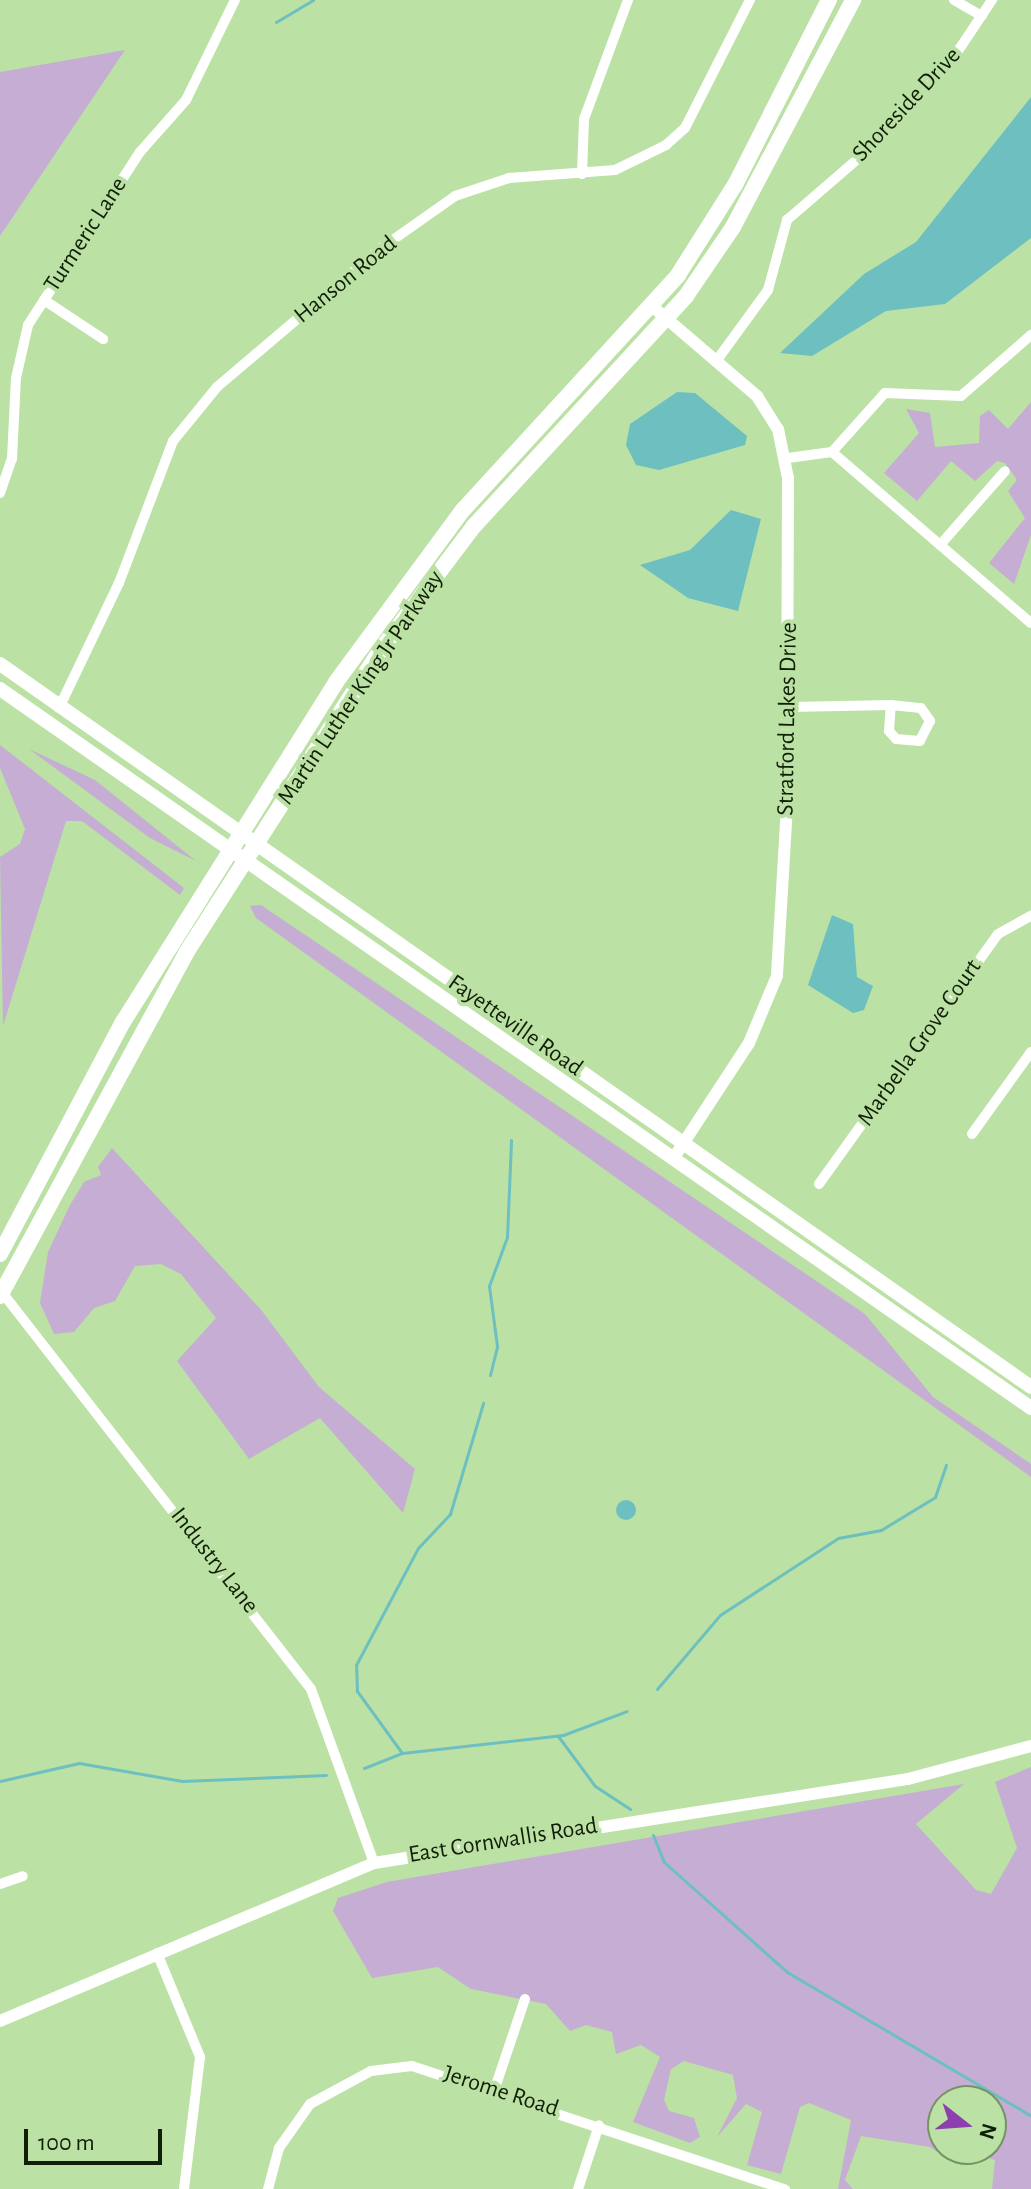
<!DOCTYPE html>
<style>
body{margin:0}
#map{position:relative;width:1031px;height:2189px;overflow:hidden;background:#bbe1a4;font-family:"Alegreya Sans",sans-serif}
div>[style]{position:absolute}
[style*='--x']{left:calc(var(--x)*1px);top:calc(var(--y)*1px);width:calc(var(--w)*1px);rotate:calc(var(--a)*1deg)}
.green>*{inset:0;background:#c6add3}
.water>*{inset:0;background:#6dc0bf}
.round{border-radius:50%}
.stream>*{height:3px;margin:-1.5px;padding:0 1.5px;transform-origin:1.5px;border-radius:1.5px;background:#6dc0bf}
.minor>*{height:10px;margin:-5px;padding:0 5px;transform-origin:5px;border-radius:5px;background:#fff}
.tertiary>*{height:12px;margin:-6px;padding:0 6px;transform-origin:6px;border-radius:6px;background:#fff}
.secondary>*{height:14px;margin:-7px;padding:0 7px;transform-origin:7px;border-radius:7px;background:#fff}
.primary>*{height:16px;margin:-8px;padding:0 8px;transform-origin:8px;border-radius:8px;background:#fff}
span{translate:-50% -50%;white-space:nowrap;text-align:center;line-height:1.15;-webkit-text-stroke:8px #bbe1a4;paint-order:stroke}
.street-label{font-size:24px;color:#111f08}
.north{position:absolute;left:927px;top:2085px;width:80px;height:80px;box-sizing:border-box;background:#bbe1a4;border:2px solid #779366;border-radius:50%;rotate:107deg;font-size:22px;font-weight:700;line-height:32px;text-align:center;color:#111f08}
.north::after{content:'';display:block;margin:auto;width:28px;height:36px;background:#8d3eaf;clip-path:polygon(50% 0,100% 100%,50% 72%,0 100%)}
.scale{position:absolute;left:24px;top:2129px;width:138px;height:36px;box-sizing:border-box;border:4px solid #111f08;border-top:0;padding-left:10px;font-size:24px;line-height:28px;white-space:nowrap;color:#111f08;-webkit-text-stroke:6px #bbe1a4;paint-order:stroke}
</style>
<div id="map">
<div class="green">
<div style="clip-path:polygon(125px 50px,0 236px,0 72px)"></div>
<div style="clip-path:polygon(1031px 402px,1031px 535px,1014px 584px,989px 563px,1025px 518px,1008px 491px,1017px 480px,1005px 463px,997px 461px,975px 481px,951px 461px,917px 501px,884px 473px,919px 433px,906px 409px,930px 413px,935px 447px,979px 443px,980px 416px,989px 410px,1008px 429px)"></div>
<div style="clip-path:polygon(0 745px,184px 888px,180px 895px,82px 821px,66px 821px,3px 1026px,0 857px,20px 844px,25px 829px,0 768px)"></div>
<div style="clip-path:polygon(29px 749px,95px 780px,196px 861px,150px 838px)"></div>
<div style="clip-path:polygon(261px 905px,865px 1314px,933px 1397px,1031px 1464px,1031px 1477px,256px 918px,250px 906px)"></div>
<div style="clip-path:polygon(112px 1148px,262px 1311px,319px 1387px,415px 1469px,403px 1513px,320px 1418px,249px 1459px,177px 1361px,216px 1318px,181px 1274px,161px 1264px,135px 1266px,115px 1301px,94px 1308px,74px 1332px,54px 1334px,40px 1303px,48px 1252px,70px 1205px,84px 1182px,101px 1175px,98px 1167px)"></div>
<div style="clip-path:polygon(evenodd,1031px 1767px,1031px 2189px,992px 2189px,995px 2160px,979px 2155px,956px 2164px,930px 2147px,861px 2136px,845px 2180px,853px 2189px,838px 2189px,851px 2120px,809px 2103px,800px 2107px,781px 2174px,747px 2165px,762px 2112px,746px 2104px,717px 2137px,737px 2098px,733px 2075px,684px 2061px,671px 2069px,664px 2100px,669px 2111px,694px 2118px,700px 2137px,690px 2143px,633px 2122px,660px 2057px,641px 2045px,616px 2054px,612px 2032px,586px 2025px,570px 2031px,546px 2004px,471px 1989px,438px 1967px,372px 1978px,333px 1911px,338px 1898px,387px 1882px,964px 1784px,916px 1824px,976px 1890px,991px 1894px,1017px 1848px,995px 1782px,1031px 1767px,943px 2101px,991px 2101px,991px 2149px,943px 2149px,943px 2101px)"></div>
</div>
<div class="water">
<div style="clip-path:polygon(1031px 97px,1031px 238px,945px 304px,886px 311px,812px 356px,780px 353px,864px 274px,916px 242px)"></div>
<div style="clip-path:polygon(677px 392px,695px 393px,747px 436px,745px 445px,659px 470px,636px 465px,626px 445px,630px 424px)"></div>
<div style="clip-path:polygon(731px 510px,761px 519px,738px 611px,688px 598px,640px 565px,690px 550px)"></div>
<div style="clip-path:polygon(832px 915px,853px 924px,857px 977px,873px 986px,864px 1010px,853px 1013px,808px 985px)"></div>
<div class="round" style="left:616px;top:1500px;width:20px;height:20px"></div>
</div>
<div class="stream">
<div style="--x:276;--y:22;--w:43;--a:-30.7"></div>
<div style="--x:490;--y:1375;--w:30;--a:-76"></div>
<div style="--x:497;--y:1346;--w:61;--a:-97.6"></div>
<div style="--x:489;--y:1286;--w:52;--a:-69.8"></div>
<div style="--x:507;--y:1237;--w:97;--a:-87.6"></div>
<div style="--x:657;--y:1689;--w:97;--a:-49.6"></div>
<div style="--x:720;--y:1615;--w:141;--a:-33.1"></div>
<div style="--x:838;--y:1538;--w:44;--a:-10.5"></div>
<div style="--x:881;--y:1530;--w:63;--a:-31.4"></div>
<div style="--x:935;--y:1497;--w:34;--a:-71"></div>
<div style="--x:558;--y:1736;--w:62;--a:53.5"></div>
<div style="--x:595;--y:1786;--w:42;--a:33.3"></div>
<div style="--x:402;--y:1753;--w:77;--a:-126"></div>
<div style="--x:357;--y:1691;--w:26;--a:-92"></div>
<div style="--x:356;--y:1665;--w:132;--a:-62.1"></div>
<div style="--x:418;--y:1548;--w:47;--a:-46.7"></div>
<div style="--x:450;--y:1514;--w:116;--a:-73.4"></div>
<div style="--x:364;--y:1768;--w:41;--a:-21.5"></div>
<div style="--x:402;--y:1753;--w:162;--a:-6.4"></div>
<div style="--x:563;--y:1735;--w:68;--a:-20.6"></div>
<div style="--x:0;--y:1781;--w:81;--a:-12.8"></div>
<div style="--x:79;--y:1763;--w:105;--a:9.9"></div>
<div style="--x:182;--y:1781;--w:144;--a:-2.4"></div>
<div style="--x:653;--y:1835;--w:29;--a:68"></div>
<div style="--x:664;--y:1862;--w:165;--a:41.8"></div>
<div style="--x:787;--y:1972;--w:283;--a:30.5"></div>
</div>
<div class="minor">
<div style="--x:954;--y:0;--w:32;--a:30"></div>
<div style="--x:582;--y:174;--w:55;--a:-87.9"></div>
<div style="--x:584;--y:119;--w:127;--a:-69.7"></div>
<div style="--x:44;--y:300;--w:71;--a:33.5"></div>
<div style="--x:717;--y:360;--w:87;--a:-53.9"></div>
<div style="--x:768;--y:290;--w:73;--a:-74.8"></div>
<div style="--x:787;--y:220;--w:125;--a:-40.8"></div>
<div style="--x:882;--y:138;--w:108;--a:-48.4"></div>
<div style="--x:954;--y:57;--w:69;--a:-56.3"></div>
<div style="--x:832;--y:452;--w:262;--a:40.7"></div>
<div style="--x:788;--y:458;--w:44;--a:-7.8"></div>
<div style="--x:832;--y:452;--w:79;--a:-48.1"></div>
<div style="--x:885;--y:393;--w:76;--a:2.3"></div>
<div style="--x:961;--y:396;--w:93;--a:-41.1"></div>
<div style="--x:0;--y:493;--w:36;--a:-71"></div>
<div style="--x:12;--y:459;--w:81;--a:-87.2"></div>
<div style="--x:16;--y:378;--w:54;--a:-77.2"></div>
<div style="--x:28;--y:325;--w:206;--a:-57.1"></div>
<div style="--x:140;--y:152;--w:69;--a:-48.5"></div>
<div style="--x:186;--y:100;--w:111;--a:-63.9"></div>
<div style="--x:940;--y:545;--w:98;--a:-48.7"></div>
<div style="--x:789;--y:707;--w:102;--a:-1.1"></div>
<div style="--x:891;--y:705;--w:30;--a:6"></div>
<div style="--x:921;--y:708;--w:16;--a:55"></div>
<div style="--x:930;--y:721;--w:22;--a:117"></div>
<div style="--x:920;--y:741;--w:24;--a:-175"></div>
<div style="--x:896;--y:739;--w:11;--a:-131"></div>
<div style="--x:889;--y:731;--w:26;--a:-86"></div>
<div style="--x:59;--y:708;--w:139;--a:-64.4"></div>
<div style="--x:119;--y:583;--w:152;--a:-69.2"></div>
<div style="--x:173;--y:441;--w:70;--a:-50.8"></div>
<div style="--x:217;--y:387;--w:214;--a:-40.3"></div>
<div style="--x:380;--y:249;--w:92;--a:-35.2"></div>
<div style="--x:455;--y:196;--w:57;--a:-18.4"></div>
<div style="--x:509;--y:178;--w:106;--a:-4.3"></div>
<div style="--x:615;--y:170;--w:57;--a:-26.1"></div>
<div style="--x:666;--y:145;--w:25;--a:-42"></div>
<div style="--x:685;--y:128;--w:144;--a:-63.1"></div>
<div style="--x:972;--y:1134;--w:101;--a:-54.3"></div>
<div style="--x:819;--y:1184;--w:307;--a:-54.4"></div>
<div style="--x:998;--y:934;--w:38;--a:-29"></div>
<div style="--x:1;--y:1291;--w:504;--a:52.09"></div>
<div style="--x:311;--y:1689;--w:185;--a:70.1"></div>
<div style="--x:0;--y:1884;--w:24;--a:-19"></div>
<div style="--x:157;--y:1953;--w:113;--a:67.5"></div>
<div style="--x:200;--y:2057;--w:133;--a:96.9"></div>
<div style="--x:495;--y:2088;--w:94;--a:-71.4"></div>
<div style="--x:268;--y:2189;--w:42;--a:-75"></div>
<div style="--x:279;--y:2148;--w:54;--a:-54.8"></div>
<div style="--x:310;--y:2104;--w:69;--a:-28.4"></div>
<div style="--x:371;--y:2071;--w:41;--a:-7"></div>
<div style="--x:412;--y:2066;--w:393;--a:18.3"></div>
<div style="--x:578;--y:2189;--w:67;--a:-71.8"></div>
</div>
<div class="tertiary">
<div style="--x:653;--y:307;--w:137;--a:40.6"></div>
<div style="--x:757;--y:396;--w:39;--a:58"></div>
<div style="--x:778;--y:429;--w:50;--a:78.5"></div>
<div style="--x:788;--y:478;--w:328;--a:90.2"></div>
<div style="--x:787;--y:806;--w:170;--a:93.4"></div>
<div style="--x:777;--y:976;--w:73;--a:112.7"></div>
<div style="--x:749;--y:1043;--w:139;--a:123.2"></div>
<div style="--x:0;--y:2021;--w:406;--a:-22.9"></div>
<div style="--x:374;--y:1863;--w:541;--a:-8.94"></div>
<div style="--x:908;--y:1779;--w:127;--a:-15"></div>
</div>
<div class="secondary">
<div style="--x:0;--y:664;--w:1259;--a:35.04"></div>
<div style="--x:0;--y:689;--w:1257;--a:34.89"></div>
</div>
<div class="primary">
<div style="--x:0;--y:1254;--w:263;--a:-62.1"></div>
<div style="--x:123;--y:1022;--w:401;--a:-57.9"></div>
<div style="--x:336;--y:682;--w:214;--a:-53.6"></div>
<div style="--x:463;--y:510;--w:319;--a:-47.5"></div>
<div style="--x:678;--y:275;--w:107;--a:-57.7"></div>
<div style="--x:735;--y:185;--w:208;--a:-63.1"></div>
<div style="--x:0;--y:1296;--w:390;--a:-61.5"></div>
<div style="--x:186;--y:953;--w:363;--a:-57.3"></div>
<div style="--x:382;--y:648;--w:153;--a:-53"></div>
<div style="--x:474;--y:526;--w:313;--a:-47.3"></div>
<div style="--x:686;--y:296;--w:83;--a:-55.7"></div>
<div style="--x:733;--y:227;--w:257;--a:-62.1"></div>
</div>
<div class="street-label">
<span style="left:907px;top:105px;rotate:-47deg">Shoreside Drive</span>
<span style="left:86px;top:235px;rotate:-57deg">Turmeric Lane</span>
<span style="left:346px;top:280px;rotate:-39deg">Hanson Road</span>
<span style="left:361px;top:688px;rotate:-56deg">Martin Luther King Jr Parkway</span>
<span style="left:788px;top:719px;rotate:-89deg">Stratford Lakes Drive</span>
<span style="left:515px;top:1026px;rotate:35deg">Fayetteville Road</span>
<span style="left:920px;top:1043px;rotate:-55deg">Marbella Grove Court</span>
<span style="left:214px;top:1561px;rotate:52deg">Industry Lane</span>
<span style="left:503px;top:1841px;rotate:-9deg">East Cornwallis Road</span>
<span style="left:501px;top:2092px;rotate:18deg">Jerome Road</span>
</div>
<div class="north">N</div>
<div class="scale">100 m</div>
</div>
